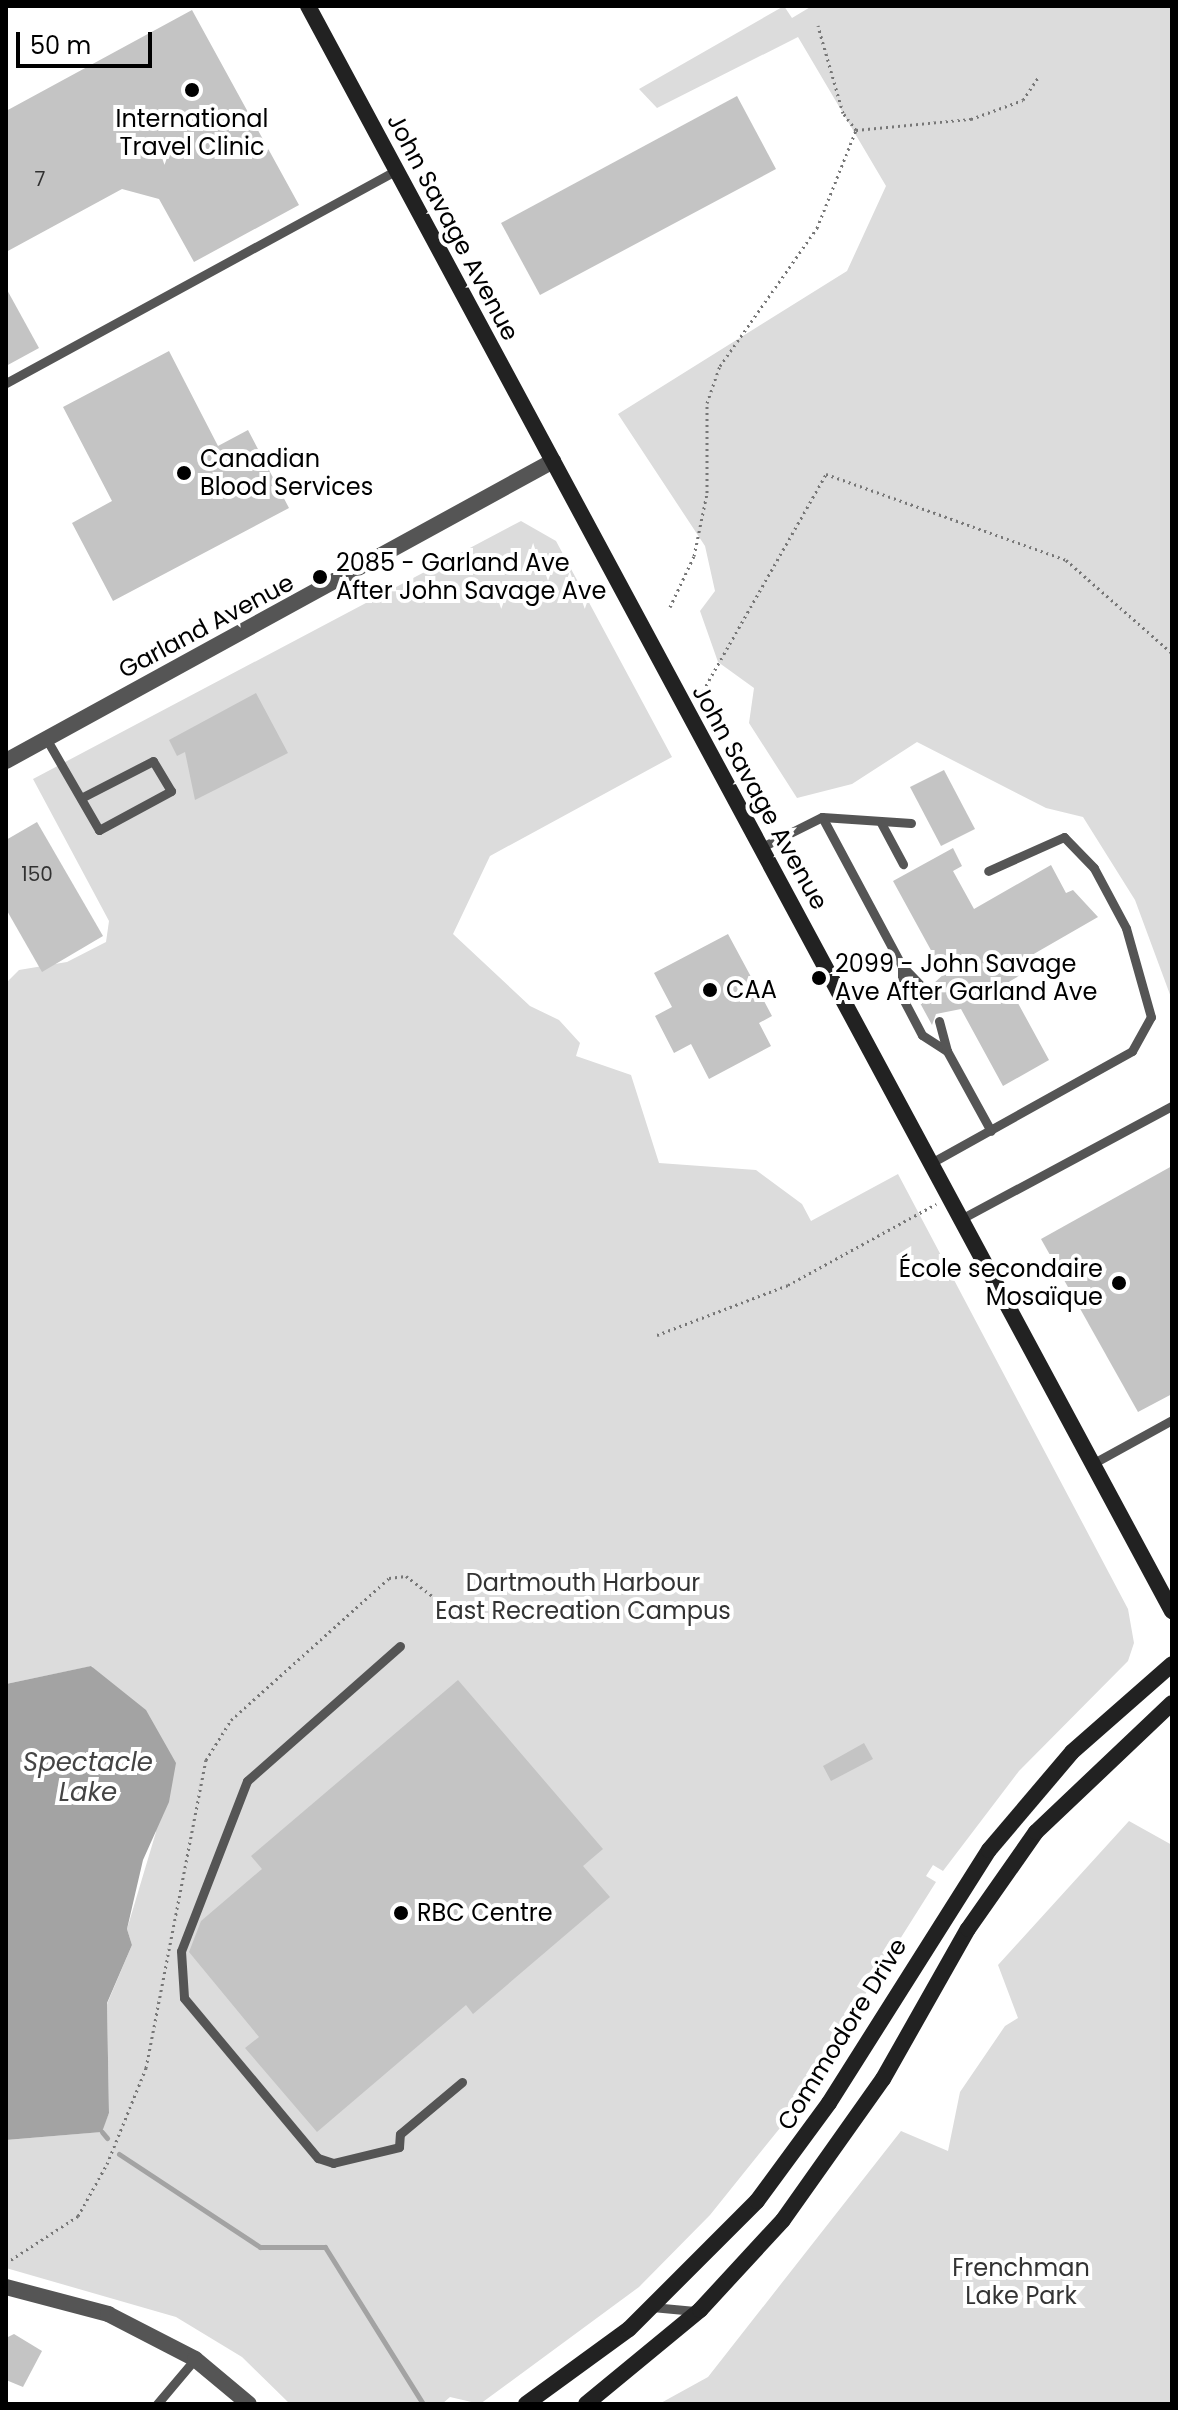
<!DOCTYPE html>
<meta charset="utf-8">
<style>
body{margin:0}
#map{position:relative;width:1178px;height:2410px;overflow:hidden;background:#fff;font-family:Poppins,sans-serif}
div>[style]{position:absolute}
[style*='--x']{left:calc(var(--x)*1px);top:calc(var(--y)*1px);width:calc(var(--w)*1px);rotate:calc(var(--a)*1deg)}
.green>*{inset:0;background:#dcdcdc}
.water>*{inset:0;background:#a3a3a3}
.stream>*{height:5px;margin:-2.5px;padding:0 2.5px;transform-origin:2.5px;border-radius:2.5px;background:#a3a3a3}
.building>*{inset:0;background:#c4c4c4}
.path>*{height:3px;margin-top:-1.5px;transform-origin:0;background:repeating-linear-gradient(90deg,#777 0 2px,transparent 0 6px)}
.lane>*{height:9px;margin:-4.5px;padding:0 4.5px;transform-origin:4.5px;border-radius:4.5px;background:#555}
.street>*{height:16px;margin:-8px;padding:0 8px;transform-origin:8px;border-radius:8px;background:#555}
.secondary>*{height:16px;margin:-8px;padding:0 8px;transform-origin:8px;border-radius:8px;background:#222}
.dots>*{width:22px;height:22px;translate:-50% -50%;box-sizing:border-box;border:4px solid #fff;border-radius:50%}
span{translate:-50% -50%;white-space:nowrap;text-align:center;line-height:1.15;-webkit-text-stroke:8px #fff;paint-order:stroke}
.number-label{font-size:20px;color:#313131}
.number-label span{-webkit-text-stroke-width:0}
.poi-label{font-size:24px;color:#000}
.left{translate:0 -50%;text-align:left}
.right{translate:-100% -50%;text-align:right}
.street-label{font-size:24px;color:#000}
.park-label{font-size:24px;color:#333}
.water-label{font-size:26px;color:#444;font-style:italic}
.frame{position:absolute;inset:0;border:8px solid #000;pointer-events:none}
.scale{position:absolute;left:16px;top:32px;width:136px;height:36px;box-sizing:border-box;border:4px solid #000;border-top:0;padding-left:10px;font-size:24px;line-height:28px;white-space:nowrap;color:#000;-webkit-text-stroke:6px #fff;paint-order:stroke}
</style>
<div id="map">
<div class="green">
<div style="clip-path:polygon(784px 6px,792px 18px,812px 6px,1172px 6px,1172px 1000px,1135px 900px,1083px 817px,1046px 808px,917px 742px,852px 784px,797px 798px,749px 723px,754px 688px,718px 662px,700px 611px,715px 591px,705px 546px,618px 414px,847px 271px,886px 186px,798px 37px,657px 108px,639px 89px)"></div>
<div style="clip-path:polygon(521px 521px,556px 541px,672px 757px,490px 856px,453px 934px,530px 1006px,559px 1020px,580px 1043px,576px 1056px,631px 1075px,659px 1163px,756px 1170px,802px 1204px,811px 1221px,898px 1174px,1128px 1609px,1134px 1643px,1128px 1661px,1019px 1771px,943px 1871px,933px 1865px,926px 1876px,936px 1882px,784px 2123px,710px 2215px,639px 2287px,480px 2404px,450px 2397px,442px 2404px,290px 2404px,242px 2357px,176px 2317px,6px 2268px,6px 2140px,101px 2132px,109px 2113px,107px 2004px,132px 1945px,127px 1929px,156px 1832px,92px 1666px,6px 1684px,6px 983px,19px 970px,67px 962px,106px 942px,109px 921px,33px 779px)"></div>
<div style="clip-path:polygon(1129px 1821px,1172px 1845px,1172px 2402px,659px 2404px,708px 2377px,901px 2131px,948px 2151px,960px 2092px,1005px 2026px,1018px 2018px,998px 1965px)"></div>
</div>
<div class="water">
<div style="clip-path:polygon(91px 1666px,146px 1710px,176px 1763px,169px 1802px,143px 1860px,127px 1929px,132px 1945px,107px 2003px,109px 2113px,102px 2132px,6px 2140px,6px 1684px)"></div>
</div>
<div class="stream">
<div style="--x:102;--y:2132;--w:8;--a:50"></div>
<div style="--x:119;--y:2154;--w:169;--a:33.4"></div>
<div style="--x:260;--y:2247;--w:65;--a:0"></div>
<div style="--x:325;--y:2247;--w:185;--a:58"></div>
</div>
<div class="building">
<div style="clip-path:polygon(192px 10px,299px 205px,194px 262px,159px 199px,122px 189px,6px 252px,6px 111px)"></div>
<div style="clip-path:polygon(737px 96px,776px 169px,540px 295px,501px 223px)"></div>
<div style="clip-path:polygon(6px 288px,39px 348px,6px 366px)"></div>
<div style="clip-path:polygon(169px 351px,218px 446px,248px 430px,289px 508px,113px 601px,72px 523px,112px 501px,63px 407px)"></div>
<div style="clip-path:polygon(256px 693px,288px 753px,195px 800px,185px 752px,177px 756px,169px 740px)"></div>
<div style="clip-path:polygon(944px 770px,975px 829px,941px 846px,910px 787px)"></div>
<div style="clip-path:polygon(37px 822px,103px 936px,42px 972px,6px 909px,6px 840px)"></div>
<div style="clip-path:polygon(953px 848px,962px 866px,953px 871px,974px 909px,1051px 865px,1066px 893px,1073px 890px,1098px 917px,1032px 955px,1022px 974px,1007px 983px,1049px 1060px,1003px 1086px,961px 1009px,936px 1014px,932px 1025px,913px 990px,923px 993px,944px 974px,893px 881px)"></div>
<div style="clip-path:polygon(728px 934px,772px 1016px,759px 1023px,771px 1046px,709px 1079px,691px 1044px,674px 1053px,655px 1016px,672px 1007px,654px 973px)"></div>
<div style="clip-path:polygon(1172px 1166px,1172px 1394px,1138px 1412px,1041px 1239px)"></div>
<div style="clip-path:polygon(458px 1680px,603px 1849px,583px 1866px,610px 1897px,473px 2014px,466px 2005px,317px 2132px,245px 2048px,259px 2037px,189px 1952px,201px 1921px,262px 1869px,251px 1856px)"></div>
<div style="clip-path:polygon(864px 1743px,873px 1759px,831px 1781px,823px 1766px)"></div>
<div style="clip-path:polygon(14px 2334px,42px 2351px,23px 2387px,6px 2380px,6px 2338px)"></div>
</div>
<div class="path">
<div style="--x:856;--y:130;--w:116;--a:-5.5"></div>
<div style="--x:971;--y:119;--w:55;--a:-20.1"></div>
<div style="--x:1023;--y:100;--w:27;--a:-56"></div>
<div style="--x:670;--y:607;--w:56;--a:-64.8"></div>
<div style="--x:694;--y:556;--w:64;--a:-78.3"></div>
<div style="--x:707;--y:493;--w:90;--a:-90"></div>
<div style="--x:707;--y:403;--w:39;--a:-71"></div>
<div style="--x:720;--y:366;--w:169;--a:-54.9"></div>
<div style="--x:817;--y:228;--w:105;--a:-68.3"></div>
<div style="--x:856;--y:130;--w:21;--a:-127"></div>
<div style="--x:843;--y:113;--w:91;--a:-106"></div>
<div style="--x:700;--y:696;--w:255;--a:-60.4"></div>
<div style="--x:826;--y:474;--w:255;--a:19.7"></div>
<div style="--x:1066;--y:560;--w:141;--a:41.3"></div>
<div style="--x:657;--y:1335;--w:140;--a:-20.9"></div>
<div style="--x:788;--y:1285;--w:169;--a:-28.7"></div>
<div style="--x:6;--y:2263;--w:86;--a:-33.1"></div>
<div style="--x:78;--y:2216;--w:60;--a:-60.9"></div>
<div style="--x:107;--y:2164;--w:104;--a:-67.9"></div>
<div style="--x:146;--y:2068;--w:314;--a:-79"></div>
<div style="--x:206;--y:1760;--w:47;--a:-58"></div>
<div style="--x:231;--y:1720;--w:212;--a:-41.9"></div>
<div style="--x:389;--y:1578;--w:17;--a:-7"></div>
<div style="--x:406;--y:1576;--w:73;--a:37.2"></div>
</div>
<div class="lane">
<div style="--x:6;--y:383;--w:443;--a:-28.6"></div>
<div style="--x:47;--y:740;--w:104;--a:60"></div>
<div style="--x:99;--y:830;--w:82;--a:-28.4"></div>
<div style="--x:171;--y:791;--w:35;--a:-121"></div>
<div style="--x:153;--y:761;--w:81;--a:152.8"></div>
<div style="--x:880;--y:821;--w:49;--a:61.9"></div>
<div style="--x:911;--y:823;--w:89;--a:-176.1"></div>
<div style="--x:822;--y:817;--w:169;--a:61.8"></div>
<div style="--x:902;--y:966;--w:31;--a:90"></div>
<div style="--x:902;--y:997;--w:43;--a:62.2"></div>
<div style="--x:922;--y:1035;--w:30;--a:33"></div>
<div style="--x:947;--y:1051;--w:91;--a:61.2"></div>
<div style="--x:760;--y:848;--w:69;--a:-26.6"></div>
<div style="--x:902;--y:966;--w:28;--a:46"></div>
<div style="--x:939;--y:1021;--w:31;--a:75"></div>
<div style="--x:931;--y:1163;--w:230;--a:-29.1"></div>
<div style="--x:1132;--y:1051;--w:39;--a:-61"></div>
<div style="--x:1151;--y:1017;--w:92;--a:-105.7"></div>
<div style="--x:1126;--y:928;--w:68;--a:-118.1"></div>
<div style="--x:1094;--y:868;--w:43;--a:-134.1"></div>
<div style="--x:1064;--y:837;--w:83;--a:155.9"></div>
<div style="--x:961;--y:1219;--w:239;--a:-28.2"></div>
<div style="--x:1092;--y:1464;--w:91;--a:-28.8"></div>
<div style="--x:400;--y:1646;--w:204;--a:138.6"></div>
<div style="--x:247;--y:1781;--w:182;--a:111.2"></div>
<div style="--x:181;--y:1951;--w:47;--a:86.3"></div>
<div style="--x:184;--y:1998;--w:209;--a:50.1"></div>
<div style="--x:318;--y:2158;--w:16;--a:18"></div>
<div style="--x:333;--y:2163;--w:68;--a:-13.6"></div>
<div style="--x:399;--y:2147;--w:13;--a:-86"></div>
<div style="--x:400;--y:2134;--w:81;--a:-40"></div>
<div style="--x:652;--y:2307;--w:43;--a:5.3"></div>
<div style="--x:157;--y:2404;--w:59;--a:-49.8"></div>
</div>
<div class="street">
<div style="--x:6;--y:761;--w:624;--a:-28.74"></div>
<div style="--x:6;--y:2287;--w:106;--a:14.8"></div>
<div style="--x:108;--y:2314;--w:98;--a:27.3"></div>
<div style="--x:195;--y:2359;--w:70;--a:39.8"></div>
</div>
<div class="secondary">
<div style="--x:308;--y:6;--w:1823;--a:61.71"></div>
<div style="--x:526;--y:2404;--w:127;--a:-36.1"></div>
<div style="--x:629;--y:2329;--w:181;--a:-45"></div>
<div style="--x:757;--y:2201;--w:122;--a:-53.7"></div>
<div style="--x:829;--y:2103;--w:299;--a:-57.7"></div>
<div style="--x:989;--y:1850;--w:128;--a:-49.7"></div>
<div style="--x:1072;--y:1752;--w:133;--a:-41.3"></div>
<div style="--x:586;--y:2404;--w:148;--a:-39.5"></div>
<div style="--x:700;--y:2310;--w:122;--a:-47.3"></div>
<div style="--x:783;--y:2220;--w:173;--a:-54.7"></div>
<div style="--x:883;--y:2079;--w:172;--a:-60.5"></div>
<div style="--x:968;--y:1929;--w:118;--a:-55"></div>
<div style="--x:1036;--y:1832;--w:187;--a:-43.5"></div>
</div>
<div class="dots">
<div style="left:192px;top:90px;background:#000"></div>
<div style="left:184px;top:473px;background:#000"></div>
<div style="left:320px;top:577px;background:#000"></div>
<div style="left:819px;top:978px;background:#000"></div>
<div style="left:710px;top:990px;background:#000"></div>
<div style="left:1119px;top:1283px;background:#000"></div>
<div style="left:401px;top:1913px;background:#000"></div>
</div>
<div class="number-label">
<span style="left:40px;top:179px">7</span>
<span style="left:37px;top:874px">150</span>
</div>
<div class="poi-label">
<span style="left:192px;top:133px">International<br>Travel Clinic</span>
<span class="left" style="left:200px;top:473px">Canadian<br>Blood Services</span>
<span class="left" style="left:336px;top:577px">2085 - Garland Ave<br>After John Savage Ave</span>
<span class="left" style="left:835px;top:978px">2099 - John Savage<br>Ave After Garland Ave</span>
<span class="left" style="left:726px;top:990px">CAA</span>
<span class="right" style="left:1103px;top:1283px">École secondaire<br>Mosaïque</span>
<span class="left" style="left:417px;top:1913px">RBC Centre</span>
</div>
<div class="street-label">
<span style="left:453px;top:227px;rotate:62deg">John Savage Avenue</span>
<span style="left:206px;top:626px;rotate:-28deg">Garland Avenue</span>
<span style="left:760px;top:797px;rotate:61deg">John Savage Avenue</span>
<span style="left:842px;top:2034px;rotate:-58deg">Commodore Drive</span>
</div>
<div class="park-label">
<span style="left:583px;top:1597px">Dartmouth Harbour<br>East Recreation Campus</span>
<span style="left:1021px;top:2282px">Frenchman<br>Lake Park</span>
</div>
<div class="water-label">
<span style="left:88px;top:1778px">Spectacle<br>Lake</span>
</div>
<div class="frame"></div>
<div class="scale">50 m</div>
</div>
